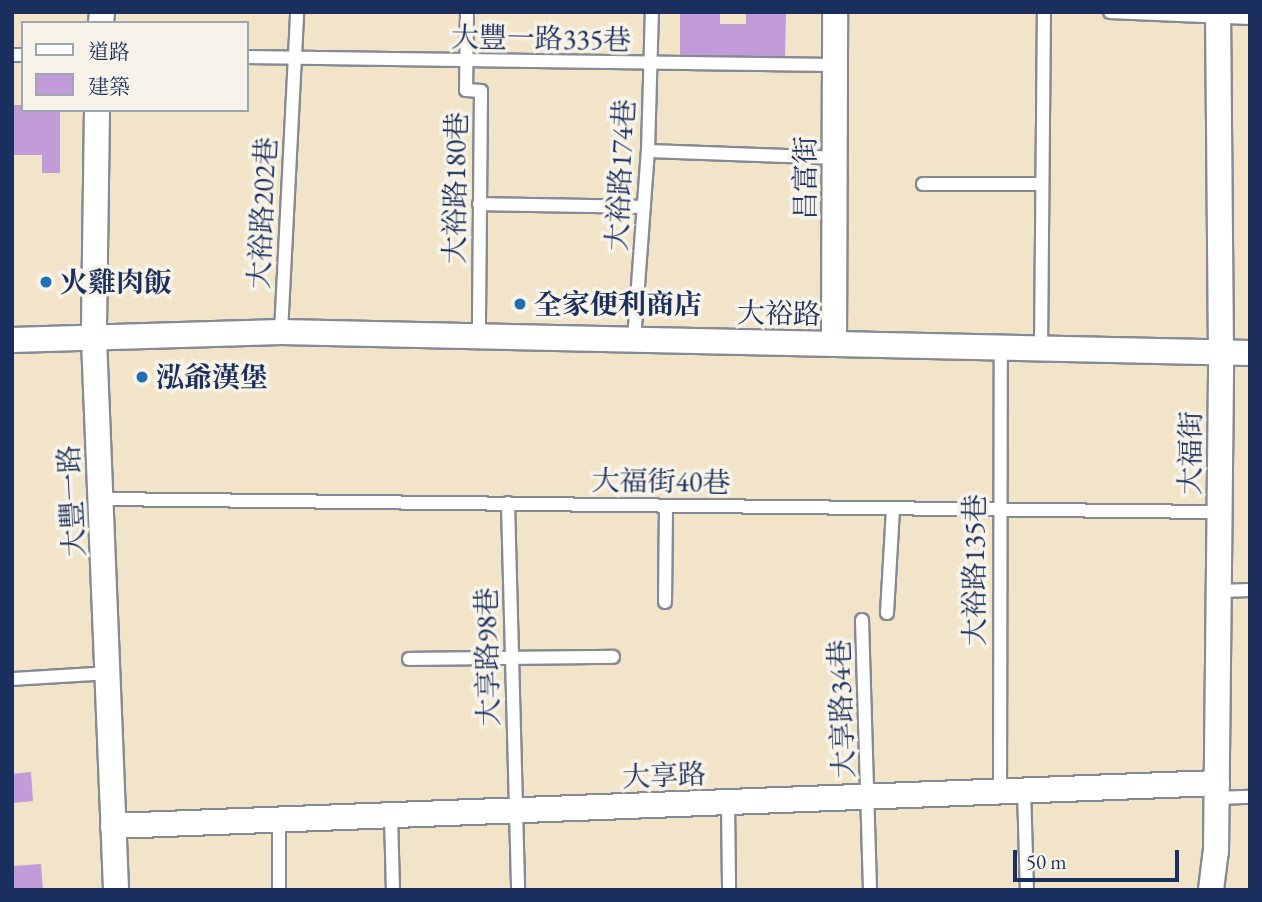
<!DOCTYPE html>
<meta charset="utf-8">
<style>
body{margin:0}
#map{position:relative;width:1262px;height:902px;overflow:hidden;background:#f1e4c9;font-family:"EB Garamond","Noto Serif TC",serif}
div>[style]{position:absolute}
[style*='--x']{left:calc(var(--x)*1px);top:calc(var(--y)*1px);width:calc(var(--w)*1px);rotate:calc(var(--a)*1deg)}
.building>*{inset:0;background:#c29cd9}
.roads{filter:drop-shadow(2px 0 #868a94) drop-shadow(-2px 0 #868a94) drop-shadow(0 2px #868a94) drop-shadow(0 -2px #868a94)}
.service>*{height:12px;margin:-6px;padding:0 6px;transform-origin:6px;border-radius:6px;background:#fff}
.minor>*{height:24px;margin:-12px;padding:0 12px;transform-origin:12px;border-radius:12px;background:#fff}
.dots>*{width:19px;height:19px;translate:-50% -50%;box-sizing:border-box;border:4px solid #f7f3e8;border-radius:50%}
span{translate:-50% -50%;white-space:nowrap;text-align:center;line-height:1.15;-webkit-text-stroke:7px #f7f3e8;paint-order:stroke}
.street-label{font-size:28px;color:#1b2f5e}
.poi-label{font-size:28px;color:#1b2f5e;font-weight:700}
.left{translate:0 -50%;text-align:left}
.frame{position:absolute;inset:0;border:14px solid #1b2f5e;pointer-events:none}
.legend{position:absolute;left:21px;top:21px;width:228px;height:91px;box-sizing:border-box;background:#f7f3e8;border:2px solid #9fa5b1;margin:0;padding:9px 12px;list-style:none;font-size:21px;color:#1b2f5e}
.legend li{display:flex;align-items:center;gap:14px;height:35px}
.legend b{width:35px;border:2px solid #9fa5b1}
.scale{position:absolute;left:1013px;top:850px;width:166px;height:32px;box-sizing:border-box;border:4px solid #1b2f5e;border-top:0;padding-left:9px;font-size:21px;line-height:24px;white-space:nowrap;color:#1b2f5e;-webkit-text-stroke:5px #f7f3e8;paint-order:stroke}
</style>
<div id="map">
<div class="building">
<div style="clip-path:polygon(680px 12px,720px 12px,720px 24px,746px 24px,746px 12px,786px 12px,785px 60px,680px 59px)"></div>
<div style="clip-path:polygon(12px 105px,23px 105px,23px 110px,60px 110px,60px 173px,42px 173px,42px 155px,12px 155px)"></div>
<div style="clip-path:polygon(31px 772px,33px 801px,12px 803px,12px 774px)"></div>
<div style="clip-path:polygon(41px 864px,43px 890px,12px 890px,12px 866px)"></div>
</div>
<div class="roads">
<div class="service">
<div style="--x:467;--y:12;--w:78;--a:90.7"></div>
<div style="--x:466;--y:90;--w:15;--a:4"></div>
<div style="--x:481;--y:91;--w:246;--a:90.5"></div>
<div style="--x:1110;--y:12;--w:140;--a:2.5"></div>
<div style="--x:12;--y:55;--w:11;--a:0"></div>
<div style="--x:247;--y:57;--w:588;--a:0.78"></div>
<div style="--x:648;--y:151;--w:187;--a:2.1"></div>
<div style="--x:923;--y:184;--w:119;--a:0"></div>
<div style="--x:479;--y:204;--w:165;--a:1"></div>
<div style="--x:281;--y:332;--w:320;--a:-87.1"></div>
<div style="--x:634;--y:340;--w:190;--a:-85.8"></div>
<div style="--x:648;--y:151;--w:139;--a:-88.4"></div>
<div style="--x:1041;--y:349;--w:337;--a:-89.5"></div>
<div style="--x:101;--y:499;--w:1119;--a:0.67"></div>
<div style="--x:508;--y:503;--w:387;--a:88.5"></div>
<div style="--x:1219;--y:591;--w:31;--a:-2"></div>
<div style="--x:665;--y:602;--w:96;--a:-89.4"></div>
<div style="--x:887;--y:613;--w:105;--a:-86.7"></div>
<div style="--x:862;--y:620;--w:270;--a:88.3"></div>
<div style="--x:409;--y:659;--w:204;--a:-0.6"></div>
<div style="--x:12;--y:679;--w:97;--a:-3.5"></div>
<div style="--x:1024;--y:790;--w:100;--a:88.3"></div>
<div style="--x:1000;--y:791;--w:443;--a:-89.9"></div>
<div style="--x:1217;--y:798;--w:33;--a:-2"></div>
<div style="--x:728;--y:802;--w:88;--a:89.3"></div>
<div style="--x:391;--y:815;--w:75;--a:88.5"></div>
<div style="--x:279;--y:819;--w:71;--a:90"></div>
</div>
<div class="minor">
<div style="--x:101;--y:23;--w:11;--a:-85"></div>
<div style="--x:97;--y:110;--w:229;--a:90.8"></div>
<div style="--x:94;--y:339;--w:551;--a:87.71"></div>
<div style="--x:12;--y:340;--w:269;--a:-1.7"></div>
<div style="--x:281;--y:332;--w:969;--a:1.24"></div>
<div style="--x:834;--y:344;--w:332;--a:-89.8"></div>
<div style="--x:113;--y:826;--w:1105;--a:-2.23"></div>
<div style="--x:1211;--y:890;--w:38;--a:-83"></div>
<div style="--x:1216;--y:852;--w:499;--a:-89.4"></div>
<div style="--x:1221;--y:353;--w:336;--a:-90.5"></div>
</div>
</div>
<div class="dots">
<div style="left:46px;top:282px;background:#1f6fb2"></div>
<div style="left:520px;top:304px;background:#1f6fb2"></div>
<div style="left:142px;top:377px;background:#1f6fb2"></div>
</div>
<div class="street-label">
<span style="left:541px;top:38px;rotate:1deg">大豐一路335巷</span>
<span style="left:620px;top:175px;rotate:-87deg">大裕路174巷</span>
<span style="left:805px;top:178px;rotate:-90deg">昌富街</span>
<span style="left:455px;top:188px;rotate:-89deg">大裕路180巷</span>
<span style="left:262px;top:213px;rotate:-87deg">大裕路202巷</span>
<span style="left:779px;top:313px;rotate:1deg">大裕路</span>
<span style="left:1190px;top:453px;rotate:-89deg">大福街</span>
<span style="left:661px;top:481px;rotate:1deg">大福街40巷</span>
<span style="left:71px;top:501px;rotate:-93deg">大豐一路</span>
<span style="left:974px;top:570px;rotate:-90deg">大裕路135巷</span>
<span style="left:487px;top:657px;rotate:-91deg">大享路98巷</span>
<span style="left:841px;top:709px;rotate:-92deg">大享路34巷</span>
<span style="left:664px;top:775px;rotate:-2deg">大享路</span>
</div>
<div class="poi-label">
<span class="left" style="left:60px;top:282px">火雞肉飯</span>
<span class="left" style="left:534px;top:304px">全家便利商店</span>
<span class="left" style="left:156px;top:377px">泓爺漢堡</span>
</div>
<div class="frame"></div>
<ul class="legend">
<li><b style="height:9px;background:#fff"></b>道路</li>
<li><b style="height:19px;background:#c29cd9"></b>建築</li>
</ul>
<div class="scale">50 m</div>
</div>
